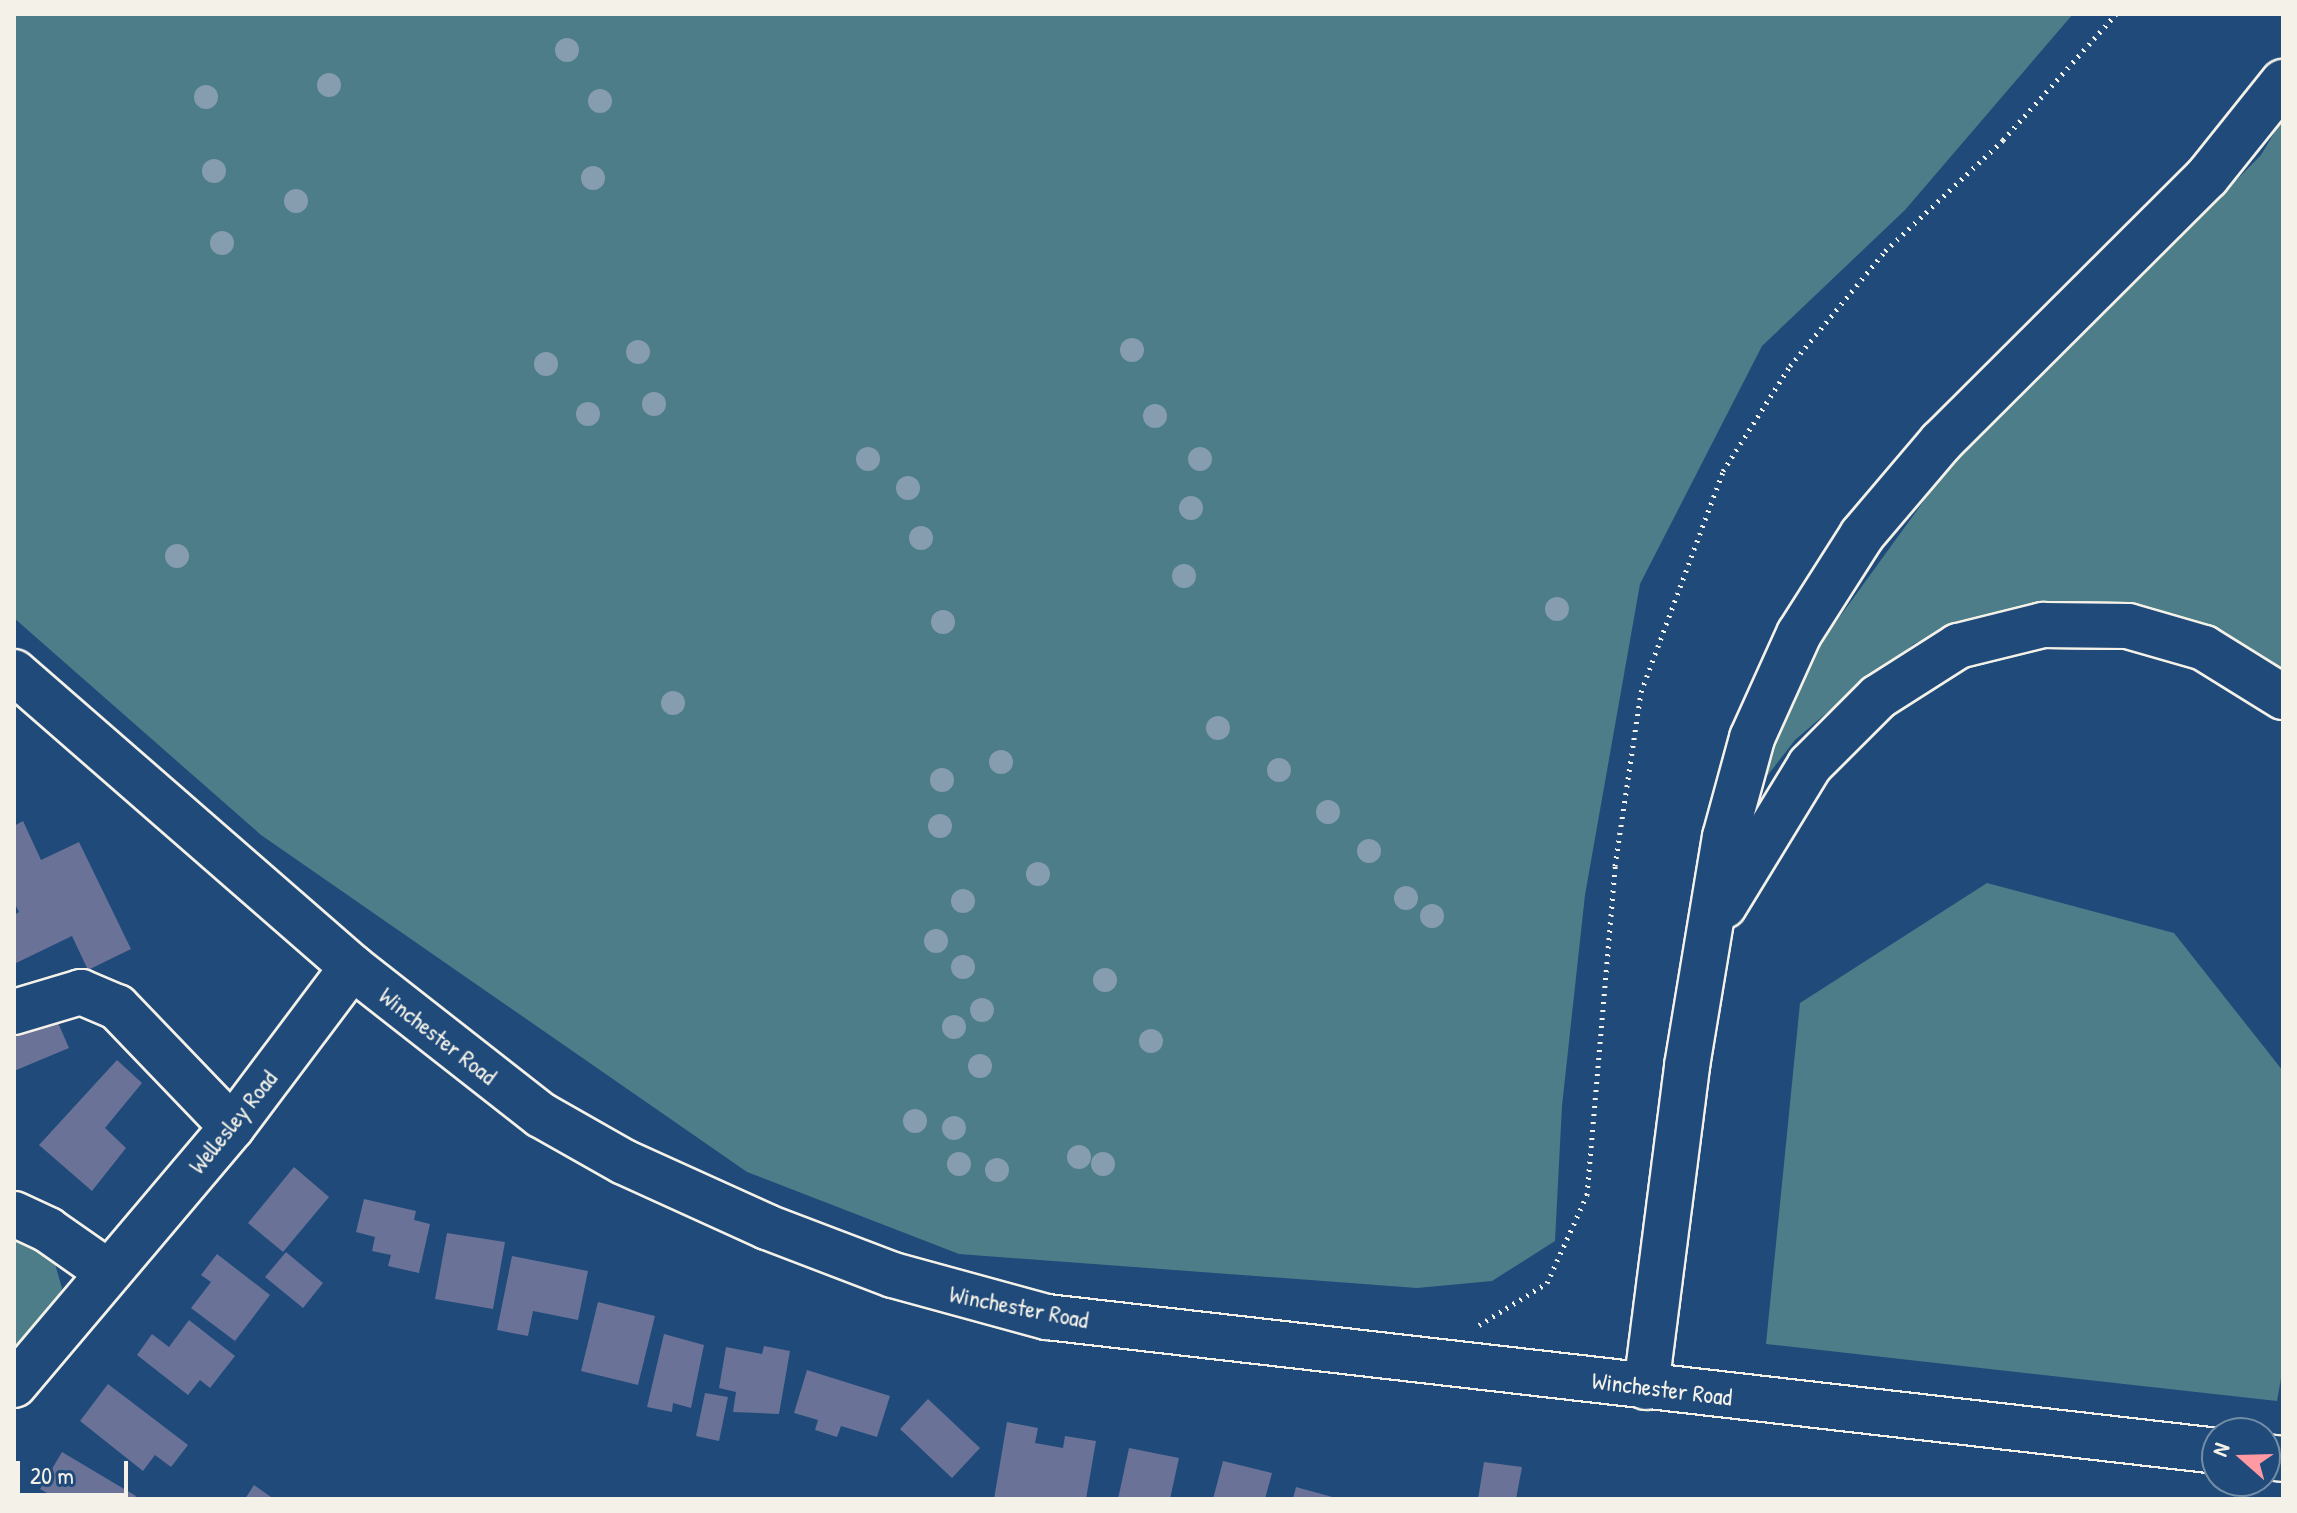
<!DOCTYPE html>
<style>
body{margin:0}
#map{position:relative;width:2297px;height:1513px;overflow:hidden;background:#1f4a7a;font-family:"Patrick Hand",sans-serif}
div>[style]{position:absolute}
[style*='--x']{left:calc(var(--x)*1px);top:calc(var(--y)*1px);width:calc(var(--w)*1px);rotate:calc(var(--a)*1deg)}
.green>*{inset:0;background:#4c7d88}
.building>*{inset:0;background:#6a7297}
.path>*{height:5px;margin-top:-2.5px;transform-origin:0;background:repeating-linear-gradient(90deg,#f4f1e8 0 2px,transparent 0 8px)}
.roads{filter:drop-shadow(2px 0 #f4f1e8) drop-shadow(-2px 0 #f4f1e8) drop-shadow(0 2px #f4f1e8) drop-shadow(0 -2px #f4f1e8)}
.minor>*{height:44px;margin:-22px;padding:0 22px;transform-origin:22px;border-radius:22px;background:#1f4a7a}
.major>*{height:44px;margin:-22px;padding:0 22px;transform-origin:22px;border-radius:22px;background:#1f4a7a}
.highway>*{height:44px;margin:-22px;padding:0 22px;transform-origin:22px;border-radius:22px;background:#1f4a7a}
.trees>*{width:24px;height:24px;margin:-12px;border-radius:50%;background:#869caf}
span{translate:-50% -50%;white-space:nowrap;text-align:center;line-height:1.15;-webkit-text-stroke:7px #1f4a7a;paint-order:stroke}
.street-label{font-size:24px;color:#f4f1e8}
.frame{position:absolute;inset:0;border:16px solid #f4f1e8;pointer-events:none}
.north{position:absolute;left:2201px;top:1417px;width:80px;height:80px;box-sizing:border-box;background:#1f4a7a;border:2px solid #748da6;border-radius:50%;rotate:290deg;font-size:22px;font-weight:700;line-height:32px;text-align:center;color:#f4f1e8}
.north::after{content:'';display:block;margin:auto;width:28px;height:36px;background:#ff9aa2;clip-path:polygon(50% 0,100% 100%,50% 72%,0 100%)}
.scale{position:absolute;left:16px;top:1461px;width:112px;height:36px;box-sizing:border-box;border:4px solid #f4f1e8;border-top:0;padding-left:10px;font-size:24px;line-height:28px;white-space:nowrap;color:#f4f1e8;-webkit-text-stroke:6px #1f4a7a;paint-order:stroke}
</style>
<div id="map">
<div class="green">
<div style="clip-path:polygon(14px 14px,2073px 14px,1905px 210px,1762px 346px,1640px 584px,1585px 895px,1562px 1106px,1555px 1241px,1492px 1281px,1417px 1288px,959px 1254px,747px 1172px,261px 835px,14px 618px)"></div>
<div style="clip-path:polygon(2283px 118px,2283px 683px,2077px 608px,1962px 621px,1914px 644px,1865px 680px,1795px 740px,1764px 780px,1785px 709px,1828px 633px,1973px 433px,2213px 204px,2261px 155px)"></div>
<div style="clip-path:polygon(1987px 883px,2174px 933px,2283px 1071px,2283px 1367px,2277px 1401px,1766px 1344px,1800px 1003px)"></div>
<div style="clip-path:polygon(38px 1237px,53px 1257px,62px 1288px,53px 1316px,14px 1361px,14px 1242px)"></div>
</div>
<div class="building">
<div style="clip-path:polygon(23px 821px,41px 860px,79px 842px,131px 949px,88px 970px,72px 936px,14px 964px,14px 915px,19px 912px,14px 902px,14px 826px)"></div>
<div style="clip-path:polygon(56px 1018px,69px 1048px,14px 1071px,14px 1036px)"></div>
<div style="clip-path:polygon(117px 1060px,142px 1083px,105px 1128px,126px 1148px,92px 1191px,39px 1145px)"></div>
<div style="clip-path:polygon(294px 1167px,329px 1197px,283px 1252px,248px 1223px)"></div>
<div style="clip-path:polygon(364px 1199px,416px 1211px,414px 1220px,430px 1224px,419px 1273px,388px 1266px,391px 1255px,372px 1251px,375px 1237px,356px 1232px)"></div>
<div style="clip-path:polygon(447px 1233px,505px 1242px,493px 1309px,435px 1299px)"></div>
<div style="clip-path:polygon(286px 1252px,323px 1283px,303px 1308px,265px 1277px)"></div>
<div style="clip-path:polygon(217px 1254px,270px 1295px,235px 1341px,191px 1308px,211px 1282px,201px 1275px)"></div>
<div style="clip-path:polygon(512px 1256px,588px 1271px,578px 1320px,533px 1311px,528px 1336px,497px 1330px)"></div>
<div style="clip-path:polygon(598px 1302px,655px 1316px,638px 1385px,581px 1371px)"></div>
<div style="clip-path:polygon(189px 1320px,235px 1356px,210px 1388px,200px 1380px,188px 1395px,137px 1355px,152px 1334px,169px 1347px)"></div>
<div style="clip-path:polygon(664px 1334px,704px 1345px,691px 1408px,673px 1403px,672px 1412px,647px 1407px)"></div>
<div style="clip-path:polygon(764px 1346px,790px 1351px,779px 1414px,733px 1412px,736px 1392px,719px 1388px,726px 1347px,762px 1354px)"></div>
<div style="clip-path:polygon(807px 1370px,890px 1396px,877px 1437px,841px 1426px,837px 1437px,815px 1430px,818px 1420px,794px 1413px)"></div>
<div style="clip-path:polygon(108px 1384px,188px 1445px,171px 1467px,155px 1455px,143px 1471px,80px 1421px)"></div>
<div style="clip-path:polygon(705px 1393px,728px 1397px,719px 1441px,696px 1436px)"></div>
<div style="clip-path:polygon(928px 1399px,980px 1448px,952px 1478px,900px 1429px)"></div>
<div style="clip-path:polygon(1007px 1422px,1038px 1428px,1035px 1443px,1063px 1448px,1065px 1436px,1096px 1441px,1086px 1499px,994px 1499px)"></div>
<div style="clip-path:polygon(1129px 1448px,1179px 1458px,1170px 1499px,1118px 1499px)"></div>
<div style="clip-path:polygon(62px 1452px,136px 1496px,134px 1499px,57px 1499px,40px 1489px)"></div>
<div style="clip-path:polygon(1223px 1461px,1272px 1473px,1265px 1499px,1213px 1499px)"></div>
<div style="clip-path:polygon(1484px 1462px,1522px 1467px,1516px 1499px,1478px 1499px)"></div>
<div style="clip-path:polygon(254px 1485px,271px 1497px,269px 1499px,245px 1499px)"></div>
<div style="clip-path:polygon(1296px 1487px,1336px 1498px,1336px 1499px,1293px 1499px)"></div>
</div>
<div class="path">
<div style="--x:1479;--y:1325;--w:80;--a:-31.7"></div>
<div style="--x:1547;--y:1283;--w:97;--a:-65.6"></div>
<div style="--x:1587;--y:1195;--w:330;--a:-85.1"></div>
<div style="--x:1615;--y:866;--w:176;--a:-81.5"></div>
<div style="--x:1641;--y:692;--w:236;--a:-69.6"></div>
<div style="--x:1723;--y:471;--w:125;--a:-57.5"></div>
<div style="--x:1790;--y:366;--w:149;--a:-50.4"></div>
<div style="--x:1885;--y:251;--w:162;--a:-43.2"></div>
<div style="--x:2003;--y:140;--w:169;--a:-48.1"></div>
</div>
<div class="roads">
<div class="minor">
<div style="--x:14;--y:1012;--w:70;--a:-16.6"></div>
<div style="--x:81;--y:992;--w:39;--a:23"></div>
<div style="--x:117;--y:1007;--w:166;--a:46.2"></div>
<div style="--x:14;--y:1214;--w:38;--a:25"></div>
<div style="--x:48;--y:1230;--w:73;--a:35"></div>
<div style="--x:14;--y:1385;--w:338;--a:-49.8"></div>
<div style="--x:232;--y:1127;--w:200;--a:-53.1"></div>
</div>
<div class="major">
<div style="--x:14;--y:672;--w:449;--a:41.1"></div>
<div style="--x:352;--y:967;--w:240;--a:38.1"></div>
<div style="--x:541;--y:1115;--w:95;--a:29.5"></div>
<div style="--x:624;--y:1162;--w:157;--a:24.4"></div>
<div style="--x:767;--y:1227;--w:135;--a:20.9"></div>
<div style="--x:893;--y:1275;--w:160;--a:15.3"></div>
<div style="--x:1047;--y:1317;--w:1178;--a:6.53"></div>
<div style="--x:2265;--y:1457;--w:18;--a:6"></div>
</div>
<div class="highway">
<div style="--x:1724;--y:906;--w:165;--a:-58.6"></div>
<div style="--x:1810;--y:765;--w:96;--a:-45"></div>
<div style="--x:1878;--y:697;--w:95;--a:-32.5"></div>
<div style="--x:1958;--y:646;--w:88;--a:-13.9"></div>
<div style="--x:2043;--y:625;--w:85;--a:0.7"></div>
<div style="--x:2128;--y:626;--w:79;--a:16.1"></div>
<div style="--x:2204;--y:648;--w:93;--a:31.8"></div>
<div style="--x:1646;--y:1387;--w:324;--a:-82.7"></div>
<div style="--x:1687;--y:1066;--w:232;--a:-80.6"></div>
<div style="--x:1725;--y:837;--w:103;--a:-74.7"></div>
<div style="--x:1752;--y:738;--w:114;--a:-65.7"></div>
<div style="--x:1799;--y:634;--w:117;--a:-57.5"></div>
<div style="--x:1862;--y:535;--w:122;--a:-49.7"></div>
<div style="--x:1941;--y:442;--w:375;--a:-44.9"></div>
<div style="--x:2207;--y:177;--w:122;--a:-51.3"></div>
</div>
</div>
<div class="trees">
<div style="left:567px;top:50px"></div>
<div style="left:329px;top:85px"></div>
<div style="left:206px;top:97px"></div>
<div style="left:600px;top:101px"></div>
<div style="left:214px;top:171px"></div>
<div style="left:593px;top:178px"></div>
<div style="left:296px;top:201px"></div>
<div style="left:222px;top:243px"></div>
<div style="left:1132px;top:350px"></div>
<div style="left:638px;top:352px"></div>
<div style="left:546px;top:364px"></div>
<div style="left:654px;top:404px"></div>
<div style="left:588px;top:414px"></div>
<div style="left:1155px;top:416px"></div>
<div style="left:868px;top:459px"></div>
<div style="left:1200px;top:459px"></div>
<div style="left:908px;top:488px"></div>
<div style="left:1191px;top:508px"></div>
<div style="left:921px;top:538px"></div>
<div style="left:177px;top:556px"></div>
<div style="left:1184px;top:576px"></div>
<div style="left:1557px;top:609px"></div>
<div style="left:943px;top:622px"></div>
<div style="left:673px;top:703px"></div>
<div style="left:1218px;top:728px"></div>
<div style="left:1001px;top:762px"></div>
<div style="left:1279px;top:770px"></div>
<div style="left:942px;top:780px"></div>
<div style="left:1328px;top:812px"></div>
<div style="left:940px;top:826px"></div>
<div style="left:1369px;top:851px"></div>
<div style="left:1038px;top:874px"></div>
<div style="left:1406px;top:898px"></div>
<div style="left:963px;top:901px"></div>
<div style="left:1432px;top:916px"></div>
<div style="left:936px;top:941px"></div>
<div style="left:963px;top:967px"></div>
<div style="left:1105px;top:980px"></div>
<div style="left:982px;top:1010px"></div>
<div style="left:954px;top:1027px"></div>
<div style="left:1151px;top:1041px"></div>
<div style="left:980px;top:1066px"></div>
<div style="left:915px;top:1121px"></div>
<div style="left:954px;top:1128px"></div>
<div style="left:1079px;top:1157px"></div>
<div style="left:959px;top:1164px"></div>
<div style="left:1103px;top:1164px"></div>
<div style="left:997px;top:1170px"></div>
</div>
<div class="street-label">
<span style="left:438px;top:1036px;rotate:38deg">Winchester Road</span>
<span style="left:233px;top:1122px;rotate:-51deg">Wellesley Road</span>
<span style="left:1019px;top:1307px;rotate:11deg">Winchester Road</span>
<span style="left:1662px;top:1389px;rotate:7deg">Winchester Road</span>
</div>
<div class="frame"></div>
<div class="north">N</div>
<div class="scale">20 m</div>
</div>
